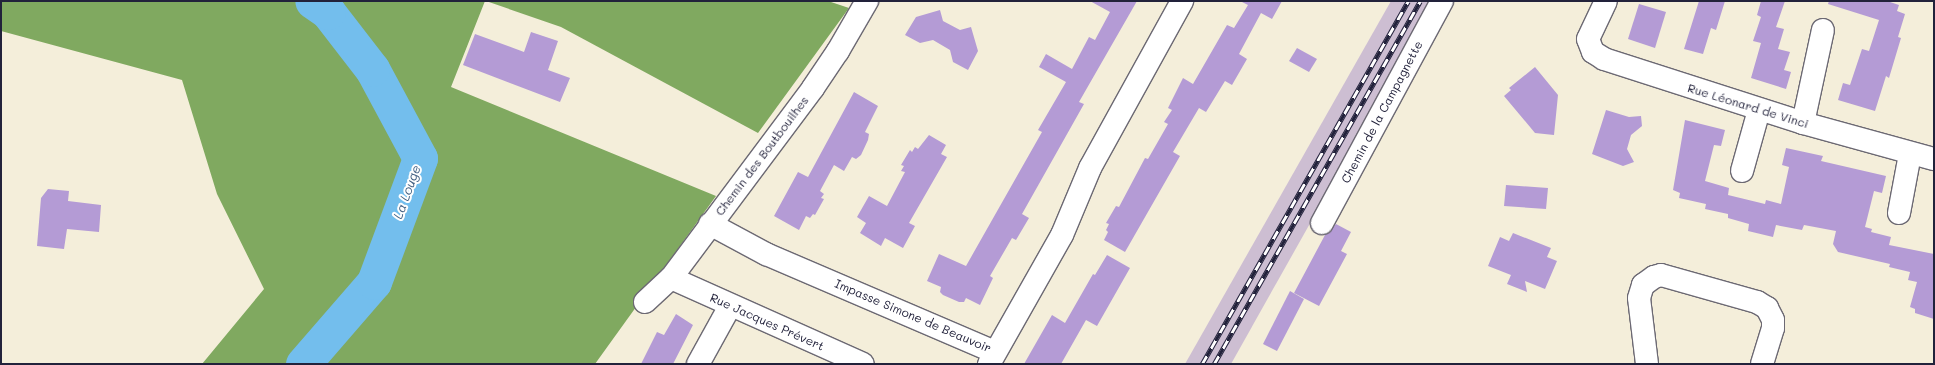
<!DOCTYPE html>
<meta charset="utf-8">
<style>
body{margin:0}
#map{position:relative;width:1935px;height:365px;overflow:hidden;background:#f4eeda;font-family:Mali,sans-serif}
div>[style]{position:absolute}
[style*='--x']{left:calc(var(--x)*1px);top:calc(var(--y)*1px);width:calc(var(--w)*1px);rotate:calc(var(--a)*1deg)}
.industrial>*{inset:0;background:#cdbed2}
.forest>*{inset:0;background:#80a960}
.river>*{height:35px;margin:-17.5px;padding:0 17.5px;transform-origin:17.5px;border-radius:17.5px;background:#73beed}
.building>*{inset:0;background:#b49bd5}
.roads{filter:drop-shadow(1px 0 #6c6973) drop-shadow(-1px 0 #6c6973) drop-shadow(0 1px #6c6973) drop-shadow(0 -1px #6c6973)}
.minor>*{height:22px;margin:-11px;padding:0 11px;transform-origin:11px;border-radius:11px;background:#fff}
.rail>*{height:4.5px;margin-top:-2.25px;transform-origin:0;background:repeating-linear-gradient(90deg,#fff 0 9px,#22223b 0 18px);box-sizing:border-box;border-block:1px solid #22223b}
span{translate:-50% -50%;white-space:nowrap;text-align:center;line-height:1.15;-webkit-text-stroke:4px #fff;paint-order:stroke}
.street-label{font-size:12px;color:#22223b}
.water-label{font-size:13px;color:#426082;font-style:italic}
.frame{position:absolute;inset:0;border:2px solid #22223b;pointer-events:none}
</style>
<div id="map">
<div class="industrial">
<div style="clip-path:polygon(1391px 1px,1435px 1px,1231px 364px,1185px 364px)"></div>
</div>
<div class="forest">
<div style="clip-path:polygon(1px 1px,485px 1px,451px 87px,716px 196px,595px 364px,202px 364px,264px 289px,217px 194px,182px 80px,1px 31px)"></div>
<div style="clip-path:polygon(486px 1px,828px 1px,849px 8px,758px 133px,561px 27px)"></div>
</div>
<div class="river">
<div style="--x:303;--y:364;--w:108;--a:-49.1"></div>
<div style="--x:374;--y:282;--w:132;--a:-69.6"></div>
<div style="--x:420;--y:158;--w:101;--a:-118.3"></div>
<div style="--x:372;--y:69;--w:72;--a:-127.7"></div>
<div style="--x:328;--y:12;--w:19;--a:-145"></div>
</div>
<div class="building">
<div style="clip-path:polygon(1090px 1px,1137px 1px,1079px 102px,1084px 104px,1022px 214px,1029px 218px,1016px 240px,1012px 238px,990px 276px,993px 278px,980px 305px,966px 298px,964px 302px,959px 302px,943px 295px,940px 292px,941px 287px,927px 281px,939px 254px,966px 266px,1042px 132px,1038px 130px,1066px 82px,1039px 67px,1046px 54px,1072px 69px,1089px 37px,1095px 40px,1110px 12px)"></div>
<div style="clip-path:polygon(1240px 1px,1282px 1px,1272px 19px,1261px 13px,1239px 54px,1247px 59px,1232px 85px,1225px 81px,1206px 112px,1199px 108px,1173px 152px,1180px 156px,1125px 252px,1104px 240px,1108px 232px,1106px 230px,1109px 224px,1106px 223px,1116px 206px,1119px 207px,1145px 158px,1148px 159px,1168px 124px,1164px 122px,1172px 110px,1168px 108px,1183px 78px,1193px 84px,1227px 25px,1234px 28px,1248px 5px)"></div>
<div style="clip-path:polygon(1699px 1px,1725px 1px,1716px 30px,1711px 28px,1703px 54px,1684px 49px)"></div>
<div style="clip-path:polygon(1761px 1px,1785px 1px,1776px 27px,1784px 29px,1778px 49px,1790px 52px,1784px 70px,1791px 72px,1786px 89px,1751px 78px,1761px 43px,1753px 41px,1761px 17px,1757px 15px)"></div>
<div style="clip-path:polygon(1829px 1px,1887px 1px,1899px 5px,1897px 11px,1905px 14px,1898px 37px,1901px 38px,1889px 78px,1886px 76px,1875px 111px,1838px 100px,1843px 83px,1850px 85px,1862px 49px,1869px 51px,1879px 20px,1828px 4px)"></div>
<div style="clip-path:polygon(1639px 4px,1666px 12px,1655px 48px,1628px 39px)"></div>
<div style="clip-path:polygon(940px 10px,943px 21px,960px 30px,971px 27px,978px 51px,968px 70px,953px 62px,950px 50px,933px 40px,920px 43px,905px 35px,916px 17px)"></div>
<div style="clip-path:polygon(531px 32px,558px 41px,548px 70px,570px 78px,560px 102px,463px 65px,475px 34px,524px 52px)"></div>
<div style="clip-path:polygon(1297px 48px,1317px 59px,1309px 72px,1289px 61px)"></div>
<div style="clip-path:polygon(1535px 67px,1558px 95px,1554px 135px,1535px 133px,1504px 96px,1511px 90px,1509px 88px)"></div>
<div style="clip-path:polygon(854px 92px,878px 106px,865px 132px,869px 134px,868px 140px,861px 155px,856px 159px,852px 157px,844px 171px,834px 165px,820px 191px,824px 194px,821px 198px,824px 199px,815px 215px,813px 214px,810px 218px,806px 216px,799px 230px,774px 216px,798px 172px,808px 177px)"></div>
<div style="clip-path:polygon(1606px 110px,1629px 117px,1641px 116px,1642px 126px,1631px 135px,1627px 149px,1634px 162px,1623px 166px,1592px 154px)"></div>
<div style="clip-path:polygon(1685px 120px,1725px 130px,1721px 146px,1714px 145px,1705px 181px,1729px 188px,1728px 195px,1765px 204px,1766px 200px,1781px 204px,1789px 167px,1782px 165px,1786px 148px,1823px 156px,1821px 161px,1886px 176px,1882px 193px,1874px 191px,1865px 227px,1872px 229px,1871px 232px,1891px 237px,1889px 245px,1934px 254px,1934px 319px,1915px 313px,1915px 309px,1910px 307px,1917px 282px,1908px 280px,1910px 272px,1889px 267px,1890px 264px,1838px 252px,1833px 244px,1836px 231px,1804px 225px,1802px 230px,1776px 225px,1773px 237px,1748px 231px,1749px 224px,1728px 218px,1728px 214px,1705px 209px,1706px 204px,1679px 198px,1680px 193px,1673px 190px)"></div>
<div style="clip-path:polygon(929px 135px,946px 145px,941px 154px,947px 157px,909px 223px,915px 226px,903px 248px,885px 238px,881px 246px,860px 233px,866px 223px,857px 217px,869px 196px,887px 206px,905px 172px,901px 171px,904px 166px,901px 165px,910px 150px,912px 152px,915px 147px,918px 149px)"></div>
<div style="clip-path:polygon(1506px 185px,1548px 188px,1546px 209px,1504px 206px)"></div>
<div style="clip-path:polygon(48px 189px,69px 191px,68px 201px,101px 205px,99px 232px,67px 229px,64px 249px,37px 246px,41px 198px)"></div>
<div style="clip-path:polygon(1336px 224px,1351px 232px,1341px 251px,1347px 254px,1319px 306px,1294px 293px,1325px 235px)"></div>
<div style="clip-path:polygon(1513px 233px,1551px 248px,1547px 257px,1557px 261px,1545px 289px,1525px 281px,1527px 292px,1507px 284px,1511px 275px,1488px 266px,1500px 237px,1509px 241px)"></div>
<div style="clip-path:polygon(1107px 255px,1130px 268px,1097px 326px,1086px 320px,1061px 364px,1024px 364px,1052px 315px,1065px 323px,1093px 274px,1095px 275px)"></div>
<div style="clip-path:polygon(1290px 291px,1304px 299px,1277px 351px,1263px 344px)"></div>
<div style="clip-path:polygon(676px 314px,693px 325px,673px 364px,641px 364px,657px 332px,664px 335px)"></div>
</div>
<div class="roads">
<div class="minor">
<div style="--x:1606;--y:1;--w:42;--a:115.3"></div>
<div style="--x:1588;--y:39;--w:14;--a:69"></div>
<div style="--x:1593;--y:52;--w:13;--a:32"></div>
<div style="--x:1604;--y:59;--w:209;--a:17.8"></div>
<div style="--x:1803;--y:123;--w:136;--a:15.4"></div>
<div style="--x:1803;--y:123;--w:95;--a:-77.9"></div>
<div style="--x:1742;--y:171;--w:63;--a:-74.4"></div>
<div style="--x:1899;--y:213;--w:60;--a:-79.4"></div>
<div style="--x:1322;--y:223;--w:252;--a:-61.6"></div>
<div style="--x:710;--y:224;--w:64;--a:28.2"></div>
<div style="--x:766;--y:254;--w:249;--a:23.2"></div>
<div style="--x:671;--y:278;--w:210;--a:24.1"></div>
<div style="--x:645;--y:302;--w:35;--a:-43"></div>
<div style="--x:671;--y:278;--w:237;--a:-53.2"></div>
<div style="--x:813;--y:88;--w:45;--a:-56"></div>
<div style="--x:838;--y:51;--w:58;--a:-59.9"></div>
<div style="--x:698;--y:364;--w:66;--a:-61.1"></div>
<div style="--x:989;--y:364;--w:148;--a:-60.5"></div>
<div style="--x:1062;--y:235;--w:73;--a:-67.3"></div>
<div style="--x:1090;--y:168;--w:191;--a:-61.1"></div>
<div style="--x:1647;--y:364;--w:66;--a:-96.9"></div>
<div style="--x:1639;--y:298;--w:14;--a:-73"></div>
<div style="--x:1643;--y:285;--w:14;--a:-36"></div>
<div style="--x:1654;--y:277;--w:7;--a:-16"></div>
<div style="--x:1661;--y:275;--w:100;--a:15.7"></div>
<div style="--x:1757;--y:302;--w:12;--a:31"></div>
<div style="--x:1767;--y:308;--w:13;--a:63"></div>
<div style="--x:1773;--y:320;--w:8;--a:90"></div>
<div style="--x:1773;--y:328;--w:38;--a:107"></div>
</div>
</div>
<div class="rail">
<div style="--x:1202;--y:364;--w:417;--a:-60.4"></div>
<div style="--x:1214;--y:364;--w:417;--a:-60.4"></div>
</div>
<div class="street-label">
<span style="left:1748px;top:106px;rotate:17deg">Rue Léonard de Vinci</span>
<span style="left:1382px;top:112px;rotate:-62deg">Chemin de la Campagnette</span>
<span style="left:762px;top:156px;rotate:-53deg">Chemin des Boutbouilhes</span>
<span style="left:913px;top:316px;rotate:23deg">Impasse Simone de Beauvoir</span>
<span style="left:767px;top:322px;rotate:24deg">Rue Jacques Prévert</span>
</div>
<div class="water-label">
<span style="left:407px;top:192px;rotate:-70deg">La Louge</span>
</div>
<div class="frame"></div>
</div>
